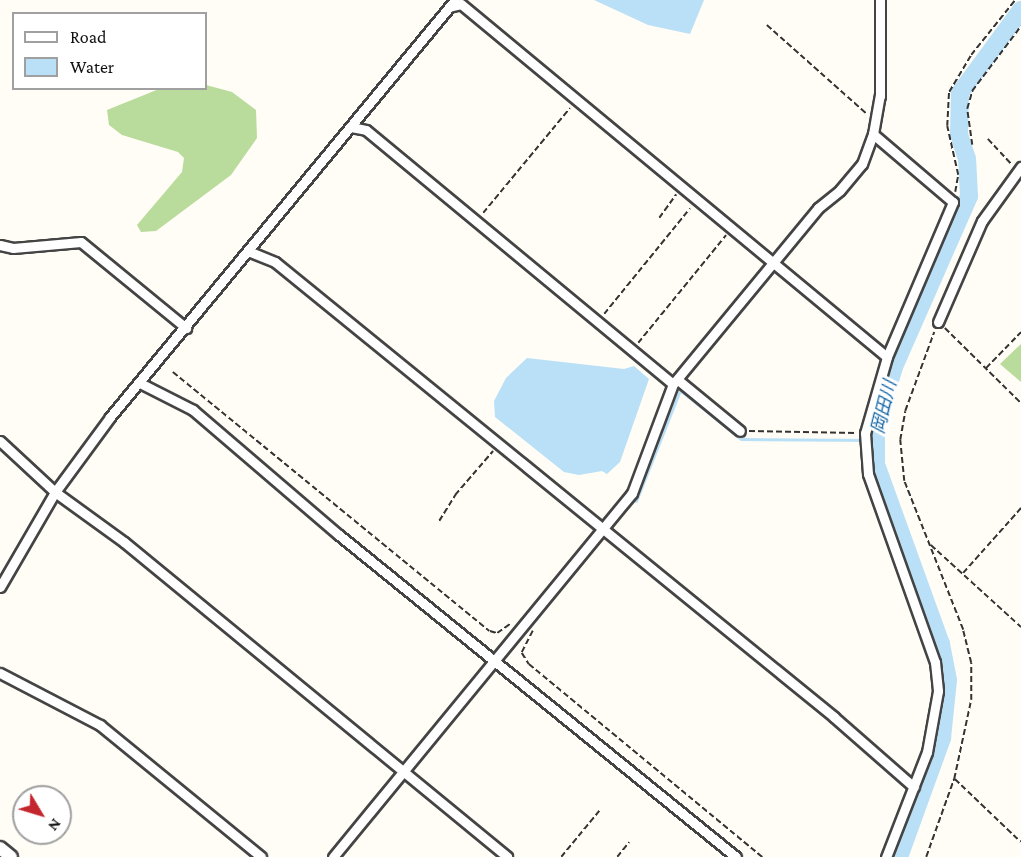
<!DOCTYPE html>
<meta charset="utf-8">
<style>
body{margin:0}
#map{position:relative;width:1021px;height:857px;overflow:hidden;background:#fffdf5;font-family:"Crimson Pro","Noto Sans JP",serif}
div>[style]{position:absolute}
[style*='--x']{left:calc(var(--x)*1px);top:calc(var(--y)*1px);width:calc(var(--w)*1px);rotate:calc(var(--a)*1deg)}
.forest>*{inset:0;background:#b9dc9c}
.water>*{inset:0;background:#b9e0f7}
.stream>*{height:3px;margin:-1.5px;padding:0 1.5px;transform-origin:1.5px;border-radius:1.5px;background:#b9e0f7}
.river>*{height:18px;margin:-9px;padding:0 9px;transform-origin:9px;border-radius:9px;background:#b9e0f7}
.path>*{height:1.5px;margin-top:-0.75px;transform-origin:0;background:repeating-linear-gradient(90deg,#333 0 6px,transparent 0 9px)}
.roads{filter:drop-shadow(2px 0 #444) drop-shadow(-2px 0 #444) drop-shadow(0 2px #444) drop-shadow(0 -2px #444)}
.minor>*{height:9px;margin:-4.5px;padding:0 4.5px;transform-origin:4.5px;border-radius:4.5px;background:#fff}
.tertiary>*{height:12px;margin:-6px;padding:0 6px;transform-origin:6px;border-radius:6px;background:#fff}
span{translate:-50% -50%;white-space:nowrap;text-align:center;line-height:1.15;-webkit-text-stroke:6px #fff;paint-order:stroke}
.water-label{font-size:18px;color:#1768a6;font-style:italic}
.legend{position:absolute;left:12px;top:12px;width:195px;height:78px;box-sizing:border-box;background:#fff;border:2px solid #a0a0a0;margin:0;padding:8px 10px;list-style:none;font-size:18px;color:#111}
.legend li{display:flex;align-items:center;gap:12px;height:30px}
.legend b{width:30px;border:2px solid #a0a0a0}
.north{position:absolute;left:12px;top:785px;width:60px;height:60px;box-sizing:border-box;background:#fff;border:2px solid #a0a0a0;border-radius:50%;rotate:128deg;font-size:16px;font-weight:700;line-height:24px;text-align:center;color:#111}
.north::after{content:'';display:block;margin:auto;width:21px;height:27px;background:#c4262e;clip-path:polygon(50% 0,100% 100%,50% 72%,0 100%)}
</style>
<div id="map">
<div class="forest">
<div style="clip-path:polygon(206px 85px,232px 92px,256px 110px,257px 138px,231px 175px,156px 231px,141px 232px,137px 225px,182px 172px,184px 158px,178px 152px,122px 135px,109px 125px,107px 110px,159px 89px,206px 88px)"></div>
<div style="clip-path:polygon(1021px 344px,1021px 382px,1000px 364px)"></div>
</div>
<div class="water">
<div style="clip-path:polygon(594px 0,704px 0,690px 34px,648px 25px)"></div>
<div style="clip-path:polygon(527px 358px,624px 369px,634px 366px,649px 379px,620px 462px,607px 474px,602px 471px,579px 475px,564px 472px,495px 417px,494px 401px,506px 378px)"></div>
</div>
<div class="stream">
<div style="--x:636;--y:501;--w:119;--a:-68.4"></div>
<div style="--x:680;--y:390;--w:78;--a:38.8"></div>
<div style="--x:741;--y:439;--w:133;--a:0.4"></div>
</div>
<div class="river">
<div style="--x:899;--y:857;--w:127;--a:-70.1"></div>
<div style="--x:942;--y:738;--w:58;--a:-84.1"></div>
<div style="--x:948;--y:680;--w:37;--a:-101"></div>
<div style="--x:941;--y:644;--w:191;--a:-109.9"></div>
<div style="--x:876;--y:464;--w:36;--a:-90"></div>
<div style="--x:876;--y:428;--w:64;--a:-73.6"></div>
<div style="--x:894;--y:367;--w:187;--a:-66.3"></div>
<div style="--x:969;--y:196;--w:37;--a:-93"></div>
<div style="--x:967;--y:159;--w:26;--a:-108"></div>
<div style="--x:959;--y:134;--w:41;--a:-88.6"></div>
<div style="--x:960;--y:93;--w:103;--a:-53.7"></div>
</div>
<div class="path">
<div style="--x:767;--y:25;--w:134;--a:41.7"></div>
<div style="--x:988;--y:139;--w:34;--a:47"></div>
<div style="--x:972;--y:145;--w:36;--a:-98"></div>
<div style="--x:967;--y:109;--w:19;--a:-74"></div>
<div style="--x:972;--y:91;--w:81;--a:-53"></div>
<div style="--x:955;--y:192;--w:17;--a:-80"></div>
<div style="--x:958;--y:175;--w:50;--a:-102.7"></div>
<div style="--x:947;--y:126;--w:34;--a:-87"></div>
<div style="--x:949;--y:92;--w:43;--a:-59.3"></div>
<div style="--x:971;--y:55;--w:70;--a:-51.3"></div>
<div style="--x:483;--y:213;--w:136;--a:-50.4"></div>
<div style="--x:659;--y:218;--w:29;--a:-54"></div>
<div style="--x:604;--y:314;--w:136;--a:-50.9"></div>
<div style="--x:945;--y:328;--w:107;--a:44.6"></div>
<div style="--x:638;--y:343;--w:139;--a:-50.8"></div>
<div style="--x:986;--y:368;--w:50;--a:-45.8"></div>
<div style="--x:173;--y:372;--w:409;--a:39.3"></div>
<div style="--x:490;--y:631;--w:7;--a:16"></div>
<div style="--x:497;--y:633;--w:16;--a:-35"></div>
<div style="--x:749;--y:431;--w:107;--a:1.1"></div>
<div style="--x:439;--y:521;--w:31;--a:-58"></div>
<div style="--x:455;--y:495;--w:58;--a:-49.2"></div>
<div style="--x:931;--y:545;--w:122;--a:42.3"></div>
<div style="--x:963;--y:573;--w:87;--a:-48.3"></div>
<div style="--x:533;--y:631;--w:25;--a:117"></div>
<div style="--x:522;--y:653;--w:13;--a:58"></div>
<div style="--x:529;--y:664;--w:303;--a:39.6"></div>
<div style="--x:955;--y:779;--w:91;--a:43.7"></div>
<div style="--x:561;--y:857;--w:60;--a:-50.4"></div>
<div style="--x:617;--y:857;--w:19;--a:-51"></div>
<div style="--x:926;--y:857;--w:83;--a:-70.3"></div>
<div style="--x:954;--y:779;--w:81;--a:-77.9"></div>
<div style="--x:971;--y:700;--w:37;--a:-90"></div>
<div style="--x:971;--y:663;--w:34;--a:-104"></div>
<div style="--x:963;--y:630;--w:160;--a:-111.6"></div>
<div style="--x:904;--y:481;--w:41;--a:-95.6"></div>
<div style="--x:900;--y:440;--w:29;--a:-80"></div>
<div style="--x:905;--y:411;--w:84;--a:-69.8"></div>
</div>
<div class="roads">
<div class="minor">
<div style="--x:449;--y:7;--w:12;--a:-14"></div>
<div style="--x:461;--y:4;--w:553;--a:39.65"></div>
<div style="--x:351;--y:127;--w:15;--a:11"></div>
<div style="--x:366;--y:130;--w:398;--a:39.6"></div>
<div style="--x:873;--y:134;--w:105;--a:40.4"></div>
<div style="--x:953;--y:202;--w:168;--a:113.1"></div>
<div style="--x:887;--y:357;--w:79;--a:106.1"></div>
<div style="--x:865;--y:433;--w:41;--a:85.8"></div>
<div style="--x:868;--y:474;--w:200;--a:70.4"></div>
<div style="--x:935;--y:662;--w:29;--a:84"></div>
<div style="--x:938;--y:691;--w:62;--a:100.2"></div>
<div style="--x:927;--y:752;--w:113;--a:111.3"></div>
<div style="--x:0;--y:245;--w:13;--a:13"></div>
<div style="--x:13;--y:248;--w:68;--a:-5"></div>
<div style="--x:81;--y:242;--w:136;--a:39.3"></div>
<div style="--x:248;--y:251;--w:29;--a:22"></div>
<div style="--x:275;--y:262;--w:721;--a:39.14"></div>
<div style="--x:834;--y:717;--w:106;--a:41.2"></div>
<div style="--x:938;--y:322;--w:110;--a:-66.5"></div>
<div style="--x:982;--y:221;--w:67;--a:-54.2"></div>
<div style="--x:678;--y:380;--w:80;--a:39.4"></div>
<div style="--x:140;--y:383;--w:59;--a:27"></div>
<div style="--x:193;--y:410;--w:192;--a:40.6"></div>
<div style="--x:339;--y:535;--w:511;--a:39.04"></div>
<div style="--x:0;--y:441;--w:75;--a:42.8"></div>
<div style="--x:55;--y:492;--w:85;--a:35.9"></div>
<div style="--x:124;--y:542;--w:496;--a:39.4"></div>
<div style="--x:0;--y:587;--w:110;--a:-59.9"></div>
<div style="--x:55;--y:492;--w:93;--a:-53.7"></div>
<div style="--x:110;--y:417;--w:541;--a:-50.4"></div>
<div style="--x:0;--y:673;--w:113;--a:27.5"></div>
<div style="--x:100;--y:725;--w:208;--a:39.3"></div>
<div style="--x:333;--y:857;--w:471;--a:-50.6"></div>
<div style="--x:632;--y:493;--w:116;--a:-69.4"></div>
<div style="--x:673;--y:384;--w:228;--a:-50.5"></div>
<div style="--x:818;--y:208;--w:28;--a:-39"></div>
<div style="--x:840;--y:190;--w:34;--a:-50"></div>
<div style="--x:862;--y:164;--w:32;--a:-70"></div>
<div style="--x:873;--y:134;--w:39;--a:-80"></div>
<div style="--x:880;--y:96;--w:96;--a:-90"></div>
</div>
<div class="tertiary">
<div style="--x:0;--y:848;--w:14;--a:39"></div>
</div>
</div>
<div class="water-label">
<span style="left:884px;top:407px;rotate:-76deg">岡田川</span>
</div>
<ul class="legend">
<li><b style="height:8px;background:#fff"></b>Road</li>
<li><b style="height:16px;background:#b9e0f7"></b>Water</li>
</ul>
<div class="north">N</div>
</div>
